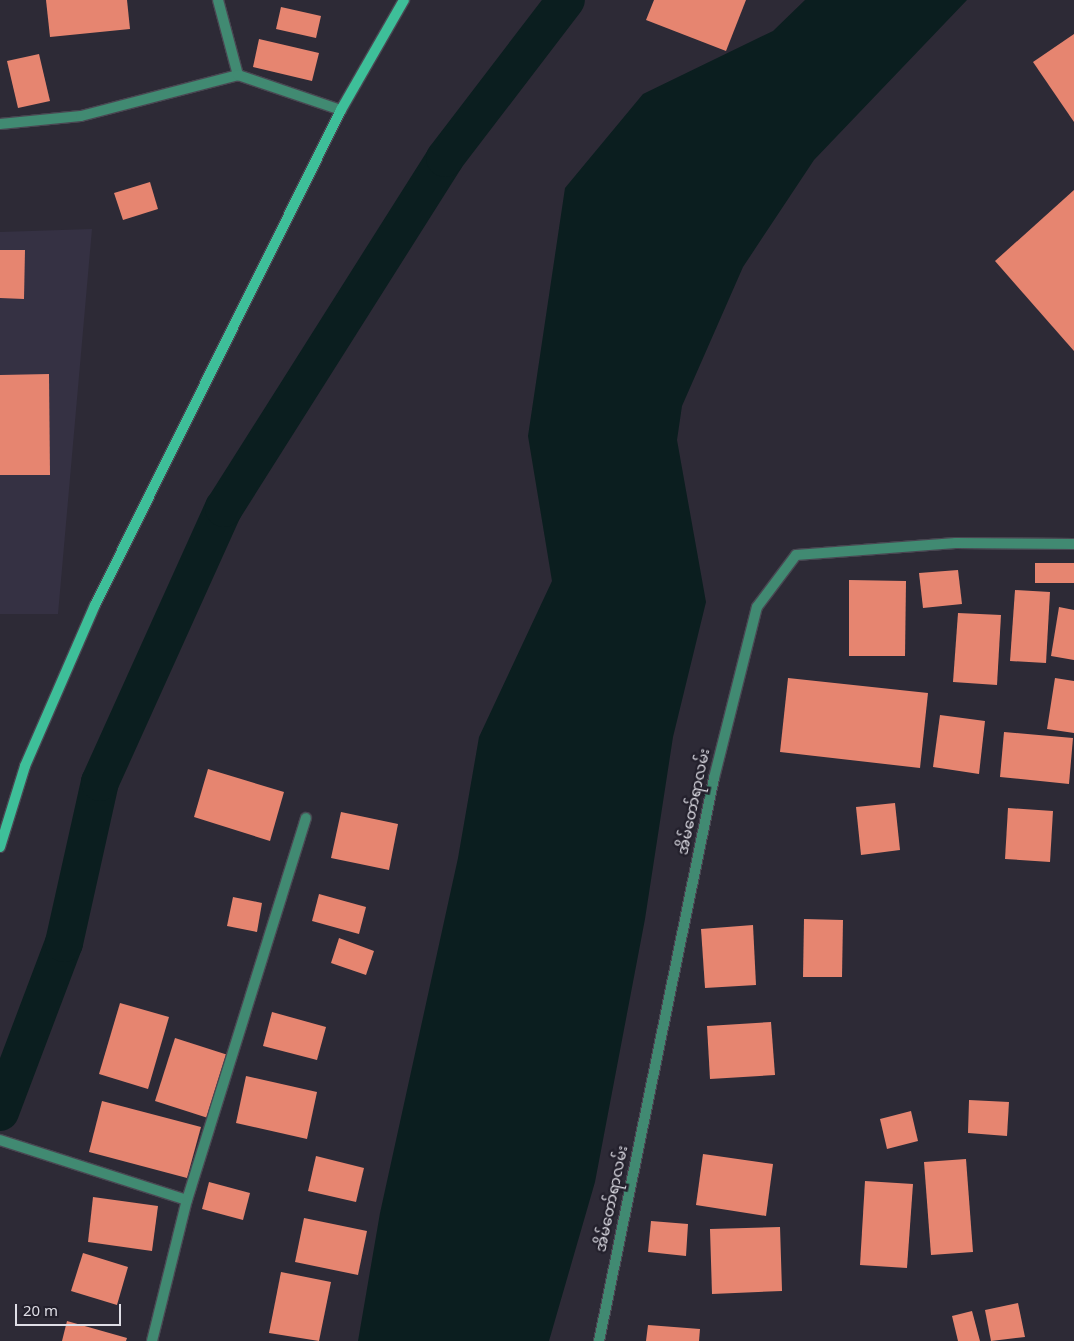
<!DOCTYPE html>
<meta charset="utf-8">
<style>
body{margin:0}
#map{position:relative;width:1074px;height:1341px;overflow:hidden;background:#2d2a36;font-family:Georgia,"Noto Sans Myanmar",serif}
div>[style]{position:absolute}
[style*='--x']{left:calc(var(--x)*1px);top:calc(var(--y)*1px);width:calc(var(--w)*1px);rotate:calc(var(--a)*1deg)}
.built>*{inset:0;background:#353143}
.water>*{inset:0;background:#0b1e1f}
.canal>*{height:38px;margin:-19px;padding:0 19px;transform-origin:19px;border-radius:19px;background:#0b1e1f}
.building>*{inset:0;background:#e68570}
.roads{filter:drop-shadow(1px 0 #494752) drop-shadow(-1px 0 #494752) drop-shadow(0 1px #494752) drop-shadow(0 -1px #494752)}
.street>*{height:10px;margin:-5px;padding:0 5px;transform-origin:5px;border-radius:5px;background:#418a72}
.secondary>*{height:10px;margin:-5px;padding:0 5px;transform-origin:5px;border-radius:5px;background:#3ebf99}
span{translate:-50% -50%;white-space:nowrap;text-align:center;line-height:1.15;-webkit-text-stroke:5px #23202c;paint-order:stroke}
.street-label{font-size:15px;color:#dfdee6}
.scale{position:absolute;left:15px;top:1304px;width:106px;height:22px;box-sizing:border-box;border:2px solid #dfdee6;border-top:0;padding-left:6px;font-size:15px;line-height:18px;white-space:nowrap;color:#dfdee6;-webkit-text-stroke:4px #23202c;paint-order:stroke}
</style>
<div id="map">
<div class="built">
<div style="clip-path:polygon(92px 229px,58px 614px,0 614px,0 232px)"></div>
</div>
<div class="water">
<div style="clip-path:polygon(805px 0,967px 0,814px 160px,743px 267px,682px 406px,677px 440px,706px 602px,673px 737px,645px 919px,595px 1182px,549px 1341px,358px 1341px,380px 1213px,458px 858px,479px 737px,552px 581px,528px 436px,565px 188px,643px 94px,773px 31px)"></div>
</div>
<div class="canal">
<div style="--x:0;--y:1112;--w:181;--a:-69.3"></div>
<div style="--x:64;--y:943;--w:165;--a:-77.4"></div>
<div style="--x:100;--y:782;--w:301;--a:-65.7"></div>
<div style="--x:224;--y:508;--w:414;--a:-57.7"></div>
<div style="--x:445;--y:158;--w:199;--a:-52.6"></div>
</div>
<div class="building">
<div style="clip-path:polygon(46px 0,127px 0,130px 29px,50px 37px)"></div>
<div style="clip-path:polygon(654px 0,746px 0,726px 51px,646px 20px)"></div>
<div style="clip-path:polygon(281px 7px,321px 16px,316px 38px,276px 29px)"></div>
<div style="clip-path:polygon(1074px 34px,1074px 122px,1033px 62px)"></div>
<div style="clip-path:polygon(259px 39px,319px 53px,312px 81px,253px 67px)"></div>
<div style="clip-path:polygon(39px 54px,50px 101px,18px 108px,7px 61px)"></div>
<div style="clip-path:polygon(150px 182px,158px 209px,123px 220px,114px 193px)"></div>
<div style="clip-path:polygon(1074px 190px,1074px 351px,995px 261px)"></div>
<div style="clip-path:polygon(0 250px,25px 250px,24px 299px,0 298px)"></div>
<div style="clip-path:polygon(49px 374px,50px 475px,0 475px,0 375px)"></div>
<div style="clip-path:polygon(1035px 563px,1074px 563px,1074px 583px,1035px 583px)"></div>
<div style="clip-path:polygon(958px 570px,962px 604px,923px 608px,919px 573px)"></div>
<div style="clip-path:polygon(849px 580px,906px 581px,905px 656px,849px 656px)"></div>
<div style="clip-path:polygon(1015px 590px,1050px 592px,1046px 663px,1010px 661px)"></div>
<div style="clip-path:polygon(1059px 607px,1074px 610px,1074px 660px,1051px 656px)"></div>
<div style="clip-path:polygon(958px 613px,1001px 615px,997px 685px,953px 682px)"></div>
<div style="clip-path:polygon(788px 678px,928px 693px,920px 768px,780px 752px)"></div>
<div style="clip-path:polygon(1055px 678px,1074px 681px,1074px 733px,1047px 729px)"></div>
<div style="clip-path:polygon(940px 715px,985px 721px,979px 774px,933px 767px)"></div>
<div style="clip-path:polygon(1004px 732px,1073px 738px,1069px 784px,1000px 777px)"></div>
<div style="clip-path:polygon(208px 769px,284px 792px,270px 841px,194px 817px)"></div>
<div style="clip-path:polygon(895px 803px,900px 850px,861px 855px,856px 807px)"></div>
<div style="clip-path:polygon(1008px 808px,1053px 811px,1050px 862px,1005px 859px)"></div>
<div style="clip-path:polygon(341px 812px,398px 824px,389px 870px,331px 858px)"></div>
<div style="clip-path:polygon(319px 894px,366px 907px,359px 934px,312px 921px)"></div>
<div style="clip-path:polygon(233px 897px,262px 903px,257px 932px,227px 926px)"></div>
<div style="clip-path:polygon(804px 919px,843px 920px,842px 977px,803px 977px)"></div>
<div style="clip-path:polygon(753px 925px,756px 985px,705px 988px,701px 929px)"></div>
<div style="clip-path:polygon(339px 938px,374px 951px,366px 975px,331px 963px)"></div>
<div style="clip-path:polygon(120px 1003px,169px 1017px,148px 1089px,99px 1074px)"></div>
<div style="clip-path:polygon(272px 1012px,326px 1027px,317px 1060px,263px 1046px)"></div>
<div style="clip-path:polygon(771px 1022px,775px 1075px,710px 1079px,707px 1026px)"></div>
<div style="clip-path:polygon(175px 1038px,228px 1055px,208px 1118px,155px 1101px)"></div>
<div style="clip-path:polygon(246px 1076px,317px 1092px,307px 1139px,236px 1123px)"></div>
<div style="clip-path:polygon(969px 1100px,1009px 1102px,1007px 1136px,968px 1133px)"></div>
<div style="clip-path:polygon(102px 1101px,201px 1127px,187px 1178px,89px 1152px)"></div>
<div style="clip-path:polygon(911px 1111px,918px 1141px,887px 1149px,880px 1119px)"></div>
<div style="clip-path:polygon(703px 1154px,773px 1164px,766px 1216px,696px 1205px)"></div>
<div style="clip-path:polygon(316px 1156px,364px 1168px,356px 1202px,308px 1191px)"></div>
<div style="clip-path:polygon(966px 1159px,973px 1252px,931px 1255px,924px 1162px)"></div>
<div style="clip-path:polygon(865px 1181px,913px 1184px,907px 1268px,860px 1265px)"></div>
<div style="clip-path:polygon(209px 1182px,250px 1193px,243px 1220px,202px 1209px)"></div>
<div style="clip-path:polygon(93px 1197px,158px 1206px,152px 1251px,88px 1242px)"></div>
<div style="clip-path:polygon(304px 1218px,367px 1231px,358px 1275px,295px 1262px)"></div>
<div style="clip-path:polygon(651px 1221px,688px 1224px,686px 1256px,648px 1252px)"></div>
<div style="clip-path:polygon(780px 1227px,782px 1291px,712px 1294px,710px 1229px)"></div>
<div style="clip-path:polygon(83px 1253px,128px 1267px,117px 1305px,71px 1291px)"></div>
<div style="clip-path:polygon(281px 1272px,331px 1282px,319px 1341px,269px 1333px)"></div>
<div style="clip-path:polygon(1018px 1303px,1025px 1337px,991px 1341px,985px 1310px)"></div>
<div style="clip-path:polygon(972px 1311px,980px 1341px,958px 1341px,952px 1316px)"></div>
<div style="clip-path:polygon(67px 1321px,127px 1338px,126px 1341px,62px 1341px)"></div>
<div style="clip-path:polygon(648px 1325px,700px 1329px,699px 1341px,646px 1341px)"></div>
</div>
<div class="roads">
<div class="street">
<div style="--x:218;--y:0;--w:78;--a:75.1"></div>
<div style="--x:0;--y:124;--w:81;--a:-5.6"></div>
<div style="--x:81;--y:116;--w:162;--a:-14.6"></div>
<div style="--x:238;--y:75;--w:109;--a:18.8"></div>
<div style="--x:0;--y:1140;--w:196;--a:17.8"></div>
<div style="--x:152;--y:1341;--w:145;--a:-76.1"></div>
<div style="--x:187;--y:1200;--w:400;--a:-72.7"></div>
<div style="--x:599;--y:1341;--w:575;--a:-78.46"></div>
<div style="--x:714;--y:778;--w:176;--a:-75.9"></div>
<div style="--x:757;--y:607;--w:65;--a:-53.1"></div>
<div style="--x:796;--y:555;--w:160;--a:-4.3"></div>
<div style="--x:956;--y:543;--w:118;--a:0.5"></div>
</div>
<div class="secondary">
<div style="--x:0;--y:847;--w:85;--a:-72.8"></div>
<div style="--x:25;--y:766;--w:176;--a:-66.5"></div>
<div style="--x:95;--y:605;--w:553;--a:-63.57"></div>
<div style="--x:341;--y:110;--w:127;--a:-60.2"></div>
</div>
</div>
<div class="street-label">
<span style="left:695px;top:802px;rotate:-78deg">အိမ်တော်ရာလမ်း</span>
<span style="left:613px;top:1199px;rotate:-78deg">အိမ်တော်ရာလမ်း</span>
</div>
<div class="scale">20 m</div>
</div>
